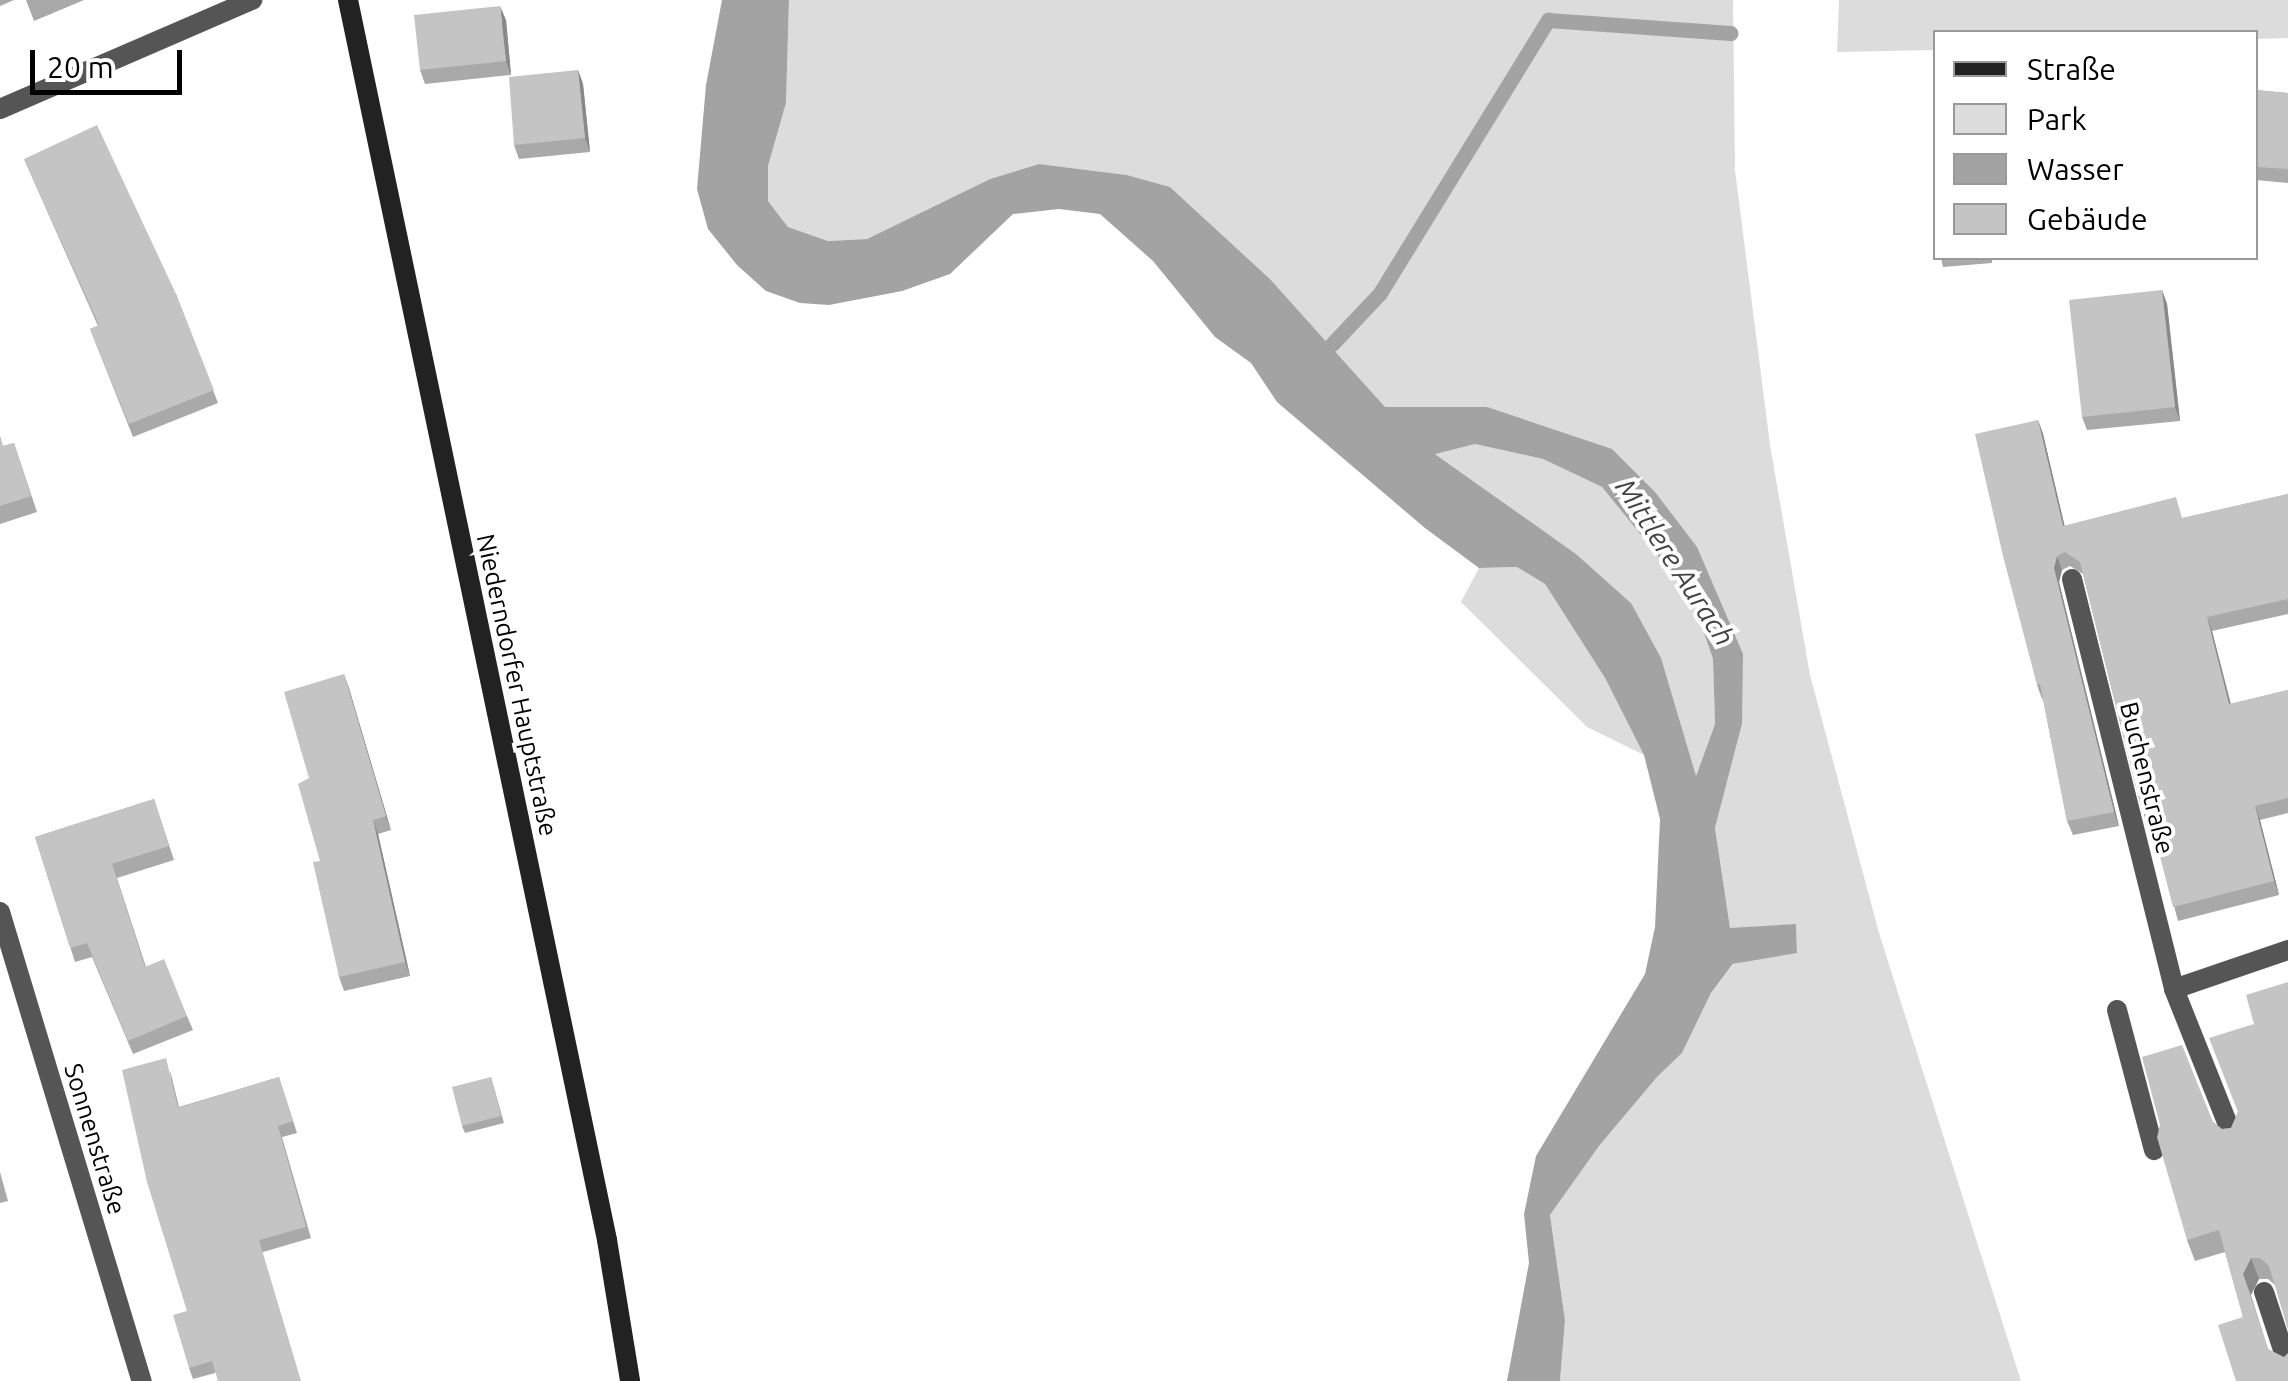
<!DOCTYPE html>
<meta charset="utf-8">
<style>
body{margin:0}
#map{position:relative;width:2288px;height:1381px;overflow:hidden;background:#fff;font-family:Ubuntu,sans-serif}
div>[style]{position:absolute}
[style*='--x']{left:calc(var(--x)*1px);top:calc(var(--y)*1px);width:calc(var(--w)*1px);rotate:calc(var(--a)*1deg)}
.green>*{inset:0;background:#dcdcdc}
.water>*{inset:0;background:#a3a3a3}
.stream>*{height:15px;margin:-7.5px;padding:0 7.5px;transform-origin:7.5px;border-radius:7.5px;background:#a3a3a3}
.street>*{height:20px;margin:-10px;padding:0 10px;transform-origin:10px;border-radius:10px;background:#555}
.secondary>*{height:20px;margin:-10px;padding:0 10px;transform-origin:10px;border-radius:10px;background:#222}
.wall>*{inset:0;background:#a9a9a9}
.shaded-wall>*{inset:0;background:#898989}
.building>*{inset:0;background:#c4c4c4}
span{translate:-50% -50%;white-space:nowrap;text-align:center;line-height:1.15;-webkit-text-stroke:8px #fff;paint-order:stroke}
.street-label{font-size:25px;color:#000}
.water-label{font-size:28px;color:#444;font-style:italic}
.legend{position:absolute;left:1933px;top:30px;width:325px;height:230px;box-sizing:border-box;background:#fff;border:2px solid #999;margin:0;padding:12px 18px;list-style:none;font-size:30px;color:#000}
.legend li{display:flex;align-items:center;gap:20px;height:50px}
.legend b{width:50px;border:2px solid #999}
.scale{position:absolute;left:30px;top:50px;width:152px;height:45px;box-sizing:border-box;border:5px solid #000;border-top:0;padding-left:12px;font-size:30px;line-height:35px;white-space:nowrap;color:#000;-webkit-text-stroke:8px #fff;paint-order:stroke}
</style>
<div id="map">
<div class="green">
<div style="clip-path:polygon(789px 0,1733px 0,1735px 170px,1770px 445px,1810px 675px,1879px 933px,2021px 1381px,1560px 1381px,1565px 1320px,1550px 1215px,1599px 1146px,1657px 1077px,1682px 1053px,1711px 993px,1734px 964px,1797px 953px,1796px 924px,1730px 929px,1715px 828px,1742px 724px,1697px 547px,1487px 407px,1385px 407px,1270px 279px,1170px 187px,1127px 175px,1039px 164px,990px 179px,867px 239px,828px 241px,788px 227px,768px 201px,768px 166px,786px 103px)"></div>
<div style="clip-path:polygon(1839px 0,2288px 0,2288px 38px,2256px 39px,2256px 32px,1936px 32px,1935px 50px,1837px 52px)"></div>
<div style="clip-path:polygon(1475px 444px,1543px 459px,1602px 487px,1692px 598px,1713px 659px,1715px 724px,1695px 778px,1631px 603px,1576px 554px,1434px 453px)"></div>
<div style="clip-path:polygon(1517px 567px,1545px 584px,1605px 678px,1644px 755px,1587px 727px,1461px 602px,1479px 568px)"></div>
</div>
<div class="water">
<div style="clip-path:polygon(evenodd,722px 0,789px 0,786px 103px,768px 166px,768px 201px,788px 227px,828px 241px,867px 239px,990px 179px,1039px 164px,1127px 175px,1170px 187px,1270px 279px,1385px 407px,1487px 407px,1612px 449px,1655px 492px,1697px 547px,1743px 654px,1742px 724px,1715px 828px,1730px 928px,1796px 924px,1797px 953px,1733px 964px,1711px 993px,1682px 1053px,1657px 1077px,1599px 1146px,1550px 1215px,1565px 1320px,1560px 1381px,1507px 1381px,1529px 1263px,1524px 1214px,1536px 1156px,1645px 974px,1655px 927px,1660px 819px,1644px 755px,1605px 678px,1545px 584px,1517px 567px,1479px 568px,1425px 528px,1277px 402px,1251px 363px,1215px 337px,1153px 261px,1100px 214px,1059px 209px,1013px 214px,950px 274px,902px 291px,829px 305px,800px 303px,766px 291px,737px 265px,708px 229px,697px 189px,706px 85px,722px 0,1475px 444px,1543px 459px,1602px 487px,1692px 598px,1713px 659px,1715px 724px,1696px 776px,1661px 658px,1631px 603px,1576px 554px,1435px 454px,1475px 444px)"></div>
</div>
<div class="stream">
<div style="--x:1332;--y:344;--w:70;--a:-46.7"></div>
<div style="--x:1380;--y:293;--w:321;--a:-58.4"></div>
<div style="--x:1548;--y:20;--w:183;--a:4.1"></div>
</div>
<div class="street">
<div style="--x:0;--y:109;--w:275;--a:-23.4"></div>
<div style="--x:2072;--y:579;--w:422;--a:76"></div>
<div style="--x:2174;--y:989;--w:159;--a:68.3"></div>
<div style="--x:0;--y:912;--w:490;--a:73.2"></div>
<div style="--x:2174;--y:989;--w:120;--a:-18.9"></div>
<div style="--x:2117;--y:1010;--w:145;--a:75.2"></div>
<div style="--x:2264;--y:1292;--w:77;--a:71.8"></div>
</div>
<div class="secondary">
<div style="--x:348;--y:0;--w:1267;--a:78.2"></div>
<div style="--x:607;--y:1240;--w:143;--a:80.7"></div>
</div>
<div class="wall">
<div style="clip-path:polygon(0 0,14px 0,0 6px)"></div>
<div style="clip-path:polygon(26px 0,84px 0,34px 21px)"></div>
<div style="clip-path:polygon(506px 20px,511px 75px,425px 84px,420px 70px)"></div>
<div style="clip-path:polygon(578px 70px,583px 84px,590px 152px,519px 159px,514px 145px)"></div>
<div style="clip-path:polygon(2256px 90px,2288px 93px,2288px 183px,2256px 180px)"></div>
<div style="clip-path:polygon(24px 159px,176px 294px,218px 403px,133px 437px,90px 329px,98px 326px)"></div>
<div style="clip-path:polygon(1941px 258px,1992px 258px,1992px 263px,1943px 267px)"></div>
<div style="clip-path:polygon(2162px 290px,2167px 304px,2180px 421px,2087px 430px,2082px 417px)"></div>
<div style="clip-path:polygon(2038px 420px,2043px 434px,2064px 526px,2183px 518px,2288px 494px,2288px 614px,2212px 631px,2231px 704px,2288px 690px,2288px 813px,2260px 820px,2279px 895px,2178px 921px,2151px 820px,2146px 821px,2141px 807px,2083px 574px,2070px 566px,2062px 570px,2059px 582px,2119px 826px,2073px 835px,2067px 821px,2043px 699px,2042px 699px,2037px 685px)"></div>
<div style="clip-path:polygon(0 436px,3px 446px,14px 443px,37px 512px,0 524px)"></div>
<div style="clip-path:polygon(344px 674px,391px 830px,378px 834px,410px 976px,344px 991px,339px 977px,309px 778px)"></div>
<div style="clip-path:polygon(154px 799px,174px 860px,117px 878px,146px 967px,187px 1016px,193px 1030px,133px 1054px,92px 957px,75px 962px,35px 837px)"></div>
<div style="clip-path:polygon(2288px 982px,2275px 1285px,2268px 1279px,2259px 1279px,2251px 1295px,2268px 1349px,2288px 1381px,2243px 1317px,2225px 1252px,2195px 1261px,2187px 1240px,2213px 1122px,2222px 1129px,2231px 1128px,2238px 1112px,2254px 1024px)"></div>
<div style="clip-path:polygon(170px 1070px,179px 1107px,279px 1077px,297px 1133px,282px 1137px,311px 1238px,263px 1252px,215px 1373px,193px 1379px,189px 1368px,187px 1311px)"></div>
<div style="clip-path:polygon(491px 1077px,504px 1123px,465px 1133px,462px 1126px)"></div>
<div style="clip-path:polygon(0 1172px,8px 1201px,0 1203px)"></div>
</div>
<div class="shaded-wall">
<div style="clip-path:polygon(500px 6px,506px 20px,511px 75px,506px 61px)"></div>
<div style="clip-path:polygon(578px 70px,583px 84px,590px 152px,585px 138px)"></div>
<div style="clip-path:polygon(2162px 290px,2167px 304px,2180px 421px,2175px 407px)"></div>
<div style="clip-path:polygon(2038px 420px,2043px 434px,2068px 540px,2063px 526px)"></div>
<div style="clip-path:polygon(2057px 556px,2062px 570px,2059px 582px,2119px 826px,2114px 812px,2054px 568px)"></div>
<div style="clip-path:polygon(2207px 617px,2212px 631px,2234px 718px,2229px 704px)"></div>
<div style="clip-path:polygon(344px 674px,349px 688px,391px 830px,386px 816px)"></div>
<div style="clip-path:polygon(2255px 806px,2260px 820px,2279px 895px,2274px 881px)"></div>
<div style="clip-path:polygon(373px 820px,378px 834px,410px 976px,405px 962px)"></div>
<div style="clip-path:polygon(2251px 1258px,2259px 1279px,2251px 1295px,2243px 1274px)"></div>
</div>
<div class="building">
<div style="clip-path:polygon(500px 6px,506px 61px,420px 70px,414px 15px)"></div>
<div style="clip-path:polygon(578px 70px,585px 138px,514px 145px,509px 77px)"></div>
<div style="clip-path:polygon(2256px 90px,2288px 93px,2288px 169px,2256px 167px)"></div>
<div style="clip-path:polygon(97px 125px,176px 294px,214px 390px,129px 424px,90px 329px,99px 325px,24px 159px)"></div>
<div style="clip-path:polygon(2162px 290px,2175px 407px,2082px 417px,2069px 300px)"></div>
<div style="clip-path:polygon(2038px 420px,2063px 526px,2176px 497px,2182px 518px,2288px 494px,2288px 599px,2207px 617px,2229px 704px,2288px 690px,2288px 798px,2255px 806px,2274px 881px,2173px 907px,2147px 806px,2141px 807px,2080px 562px,2065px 552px,2057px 556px,2054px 568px,2114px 812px,2067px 821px,2040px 684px,2037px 685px,2003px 556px,1975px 434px)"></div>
<div style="clip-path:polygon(0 438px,3px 446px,14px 443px,31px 496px,0 506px)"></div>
<div style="clip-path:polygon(344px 674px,386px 816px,373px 820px,405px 962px,339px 977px,313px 862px,320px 861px,298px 784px,309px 778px,284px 692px)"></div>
<div style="clip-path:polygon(154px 799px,169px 846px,112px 864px,145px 967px,164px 959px,187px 1016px,128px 1041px,87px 943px,70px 948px,35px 837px)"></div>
<div style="clip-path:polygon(2288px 982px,2288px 1330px,2269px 1266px,2260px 1258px,2251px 1258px,2243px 1274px,2268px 1349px,2284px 1357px,2288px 1353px,2288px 1381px,2236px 1381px,2218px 1325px,2243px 1317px,2219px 1230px,2187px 1240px,2157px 1137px,2160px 1125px,2142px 1057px,2182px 1045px,2213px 1122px,2222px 1129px,2231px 1128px,2238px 1112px,2209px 1038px,2254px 1024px,2246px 995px)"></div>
<div style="clip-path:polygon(166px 1058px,178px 1108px,279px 1077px,293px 1121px,278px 1126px,306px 1227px,259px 1240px,301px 1381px,218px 1381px,212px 1361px,189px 1368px,173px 1315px,187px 1311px,147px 1182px,122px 1070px)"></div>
<div style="clip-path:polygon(491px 1077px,501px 1116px,462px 1126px,452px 1087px)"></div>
</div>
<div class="street-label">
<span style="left:517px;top:685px;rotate:78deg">Niederndorfer Hauptstraße</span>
<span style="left:2147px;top:778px;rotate:76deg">Buchenstraße</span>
<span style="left:95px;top:1139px;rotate:73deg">Sonnenstraße</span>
</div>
<div class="water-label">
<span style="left:1675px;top:562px;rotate:57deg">Mittlere Aurach</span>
</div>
<ul class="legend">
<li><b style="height:12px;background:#222"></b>Straße</li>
<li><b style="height:28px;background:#dcdcdc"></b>Park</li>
<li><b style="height:28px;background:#a3a3a3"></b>Wasser</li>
<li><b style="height:28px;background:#c4c4c4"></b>Gebäude</li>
</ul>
<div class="scale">20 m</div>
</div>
